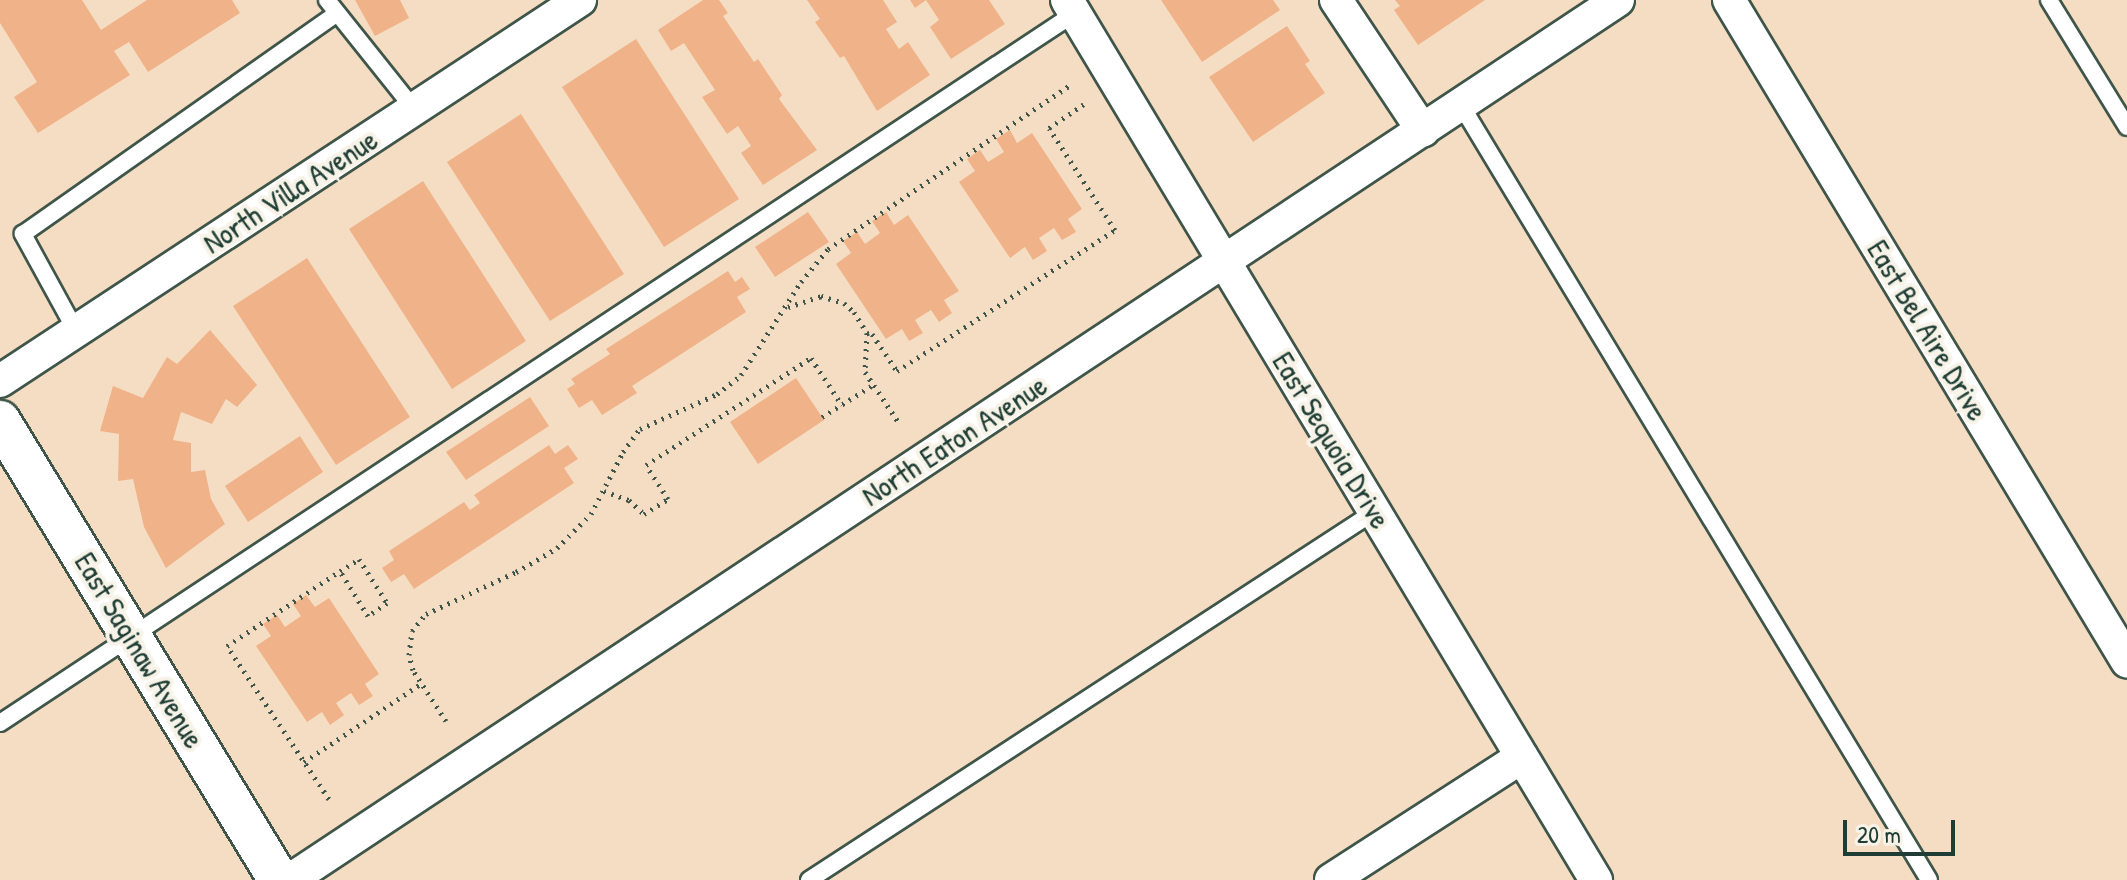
<!DOCTYPE html>
<style>
body{margin:0}
#map{position:relative;width:2127px;height:880px;overflow:hidden;background:#f5ddc3;font-family:"Patrick Hand",sans-serif}
div>[style]{position:absolute}
[style*='--x']{left:calc(var(--x)*1px);top:calc(var(--y)*1px);width:calc(var(--w)*1px);rotate:calc(var(--a)*1deg)}
.building>*{inset:0;background:#f0b389}
.path>*{height:5px;margin-top:-2.5px;transform-origin:0;background:repeating-linear-gradient(90deg,#3f5549 0 2px,transparent 0 8px)}
.roads{filter:drop-shadow(2px 0 #3f5549) drop-shadow(-2px 0 #3f5549) drop-shadow(0 2px #3f5549) drop-shadow(0 -2px #3f5549)}
.service>*{height:16px;margin:-8px;padding:0 8px;transform-origin:8px;border-radius:8px;background:#fff}
.minor>*{height:32px;margin:-16px;padding:0 16px;transform-origin:16px;border-radius:16px;background:#fff}
.tertiary>*{height:40px;margin:-20px;padding:0 20px;transform-origin:20px;border-radius:20px;background:#fff}
span{translate:-50% -50%;white-space:nowrap;text-align:center;line-height:1.15;-webkit-text-stroke:8px #f7f3e8;paint-order:stroke}
.street-label{font-size:30px;color:#1f3d34}
.scale{position:absolute;left:1843px;top:820px;width:112px;height:36px;box-sizing:border-box;border:4px solid #1f3d34;border-top:0;padding-left:10px;font-size:24px;line-height:28px;white-space:nowrap;color:#1f3d34;-webkit-text-stroke:6px #f7f3e8;paint-order:stroke}
</style>
<div id="map">
<div class="building">
<div style="clip-path:polygon(0 0,82px 0,101px 30px,147px 0,232px 0,240px 13px,148px 72px,129px 42px,114px 51px,130px 75px,38px 133px,14px 97px,37px 82px,0 23px)"></div>
<div style="clip-path:polygon(355px 0,400px 0,409px 18px,375px 36px)"></div>
<div style="clip-path:polygon(703px 0,719px 0,728px 13px,723px 16px,754px 62px,758px 59px,782px 95px,779px 99px,817px 150px,763px 185px,741px 153px,751px 146px,738px 126px,727px 134px,702px 97px,715px 90px,684px 43px,671px 51px,658px 30px)"></div>
<div style="clip-path:polygon(807px 0,883px 0,897px 22px,886px 29px,899px 49px,908px 42px,930px 75px,877px 111px,844px 56px,840px 58px,815px 22px,820px 19px)"></div>
<div style="clip-path:polygon(910px 0,989px 0,1005px 24px,951px 59px,930px 27px,939px 20px,926px 0,915px 8px)"></div>
<div style="clip-path:polygon(1161px 0,1273px 0,1280px 10px,1202px 62px)"></div>
<div style="clip-path:polygon(1395px 0,1485px 0,1418px 45px,1394px 10px,1400px 6px)"></div>
<div style="clip-path:polygon(1287px 26px,1310px 61px,1305px 64px,1325px 93px,1253px 142px,1209px 77px)"></div>
<div style="clip-path:polygon(636px 39px,739px 199px,664px 247px,562px 87px)"></div>
<div style="clip-path:polygon(521px 114px,624px 274px,550px 321px,447px 162px)"></div>
<div style="clip-path:polygon(1010px 130px,1017px 143px,1032px 133px,1082px 209px,1068px 219px,1076px 232px,1062px 240px,1054px 228px,1039px 238px,1047px 251px,1033px 260px,1025px 247px,1010px 258px,959px 182px,975px 171px,967px 159px,980px 150px,988px 162px,1004px 152px,996px 139px)"></div>
<div style="clip-path:polygon(423px 181px,526px 341px,452px 389px,349px 229px)"></div>
<div style="clip-path:polygon(808px 212px,829px 242px,775px 277px,755px 247px)"></div>
<div style="clip-path:polygon(886px 212px,894px 225px,908px 215px,959px 291px,944px 300px,952px 313px,939px 322px,931px 310px,915px 320px,923px 333px,909px 341px,902px 329px,886px 339px,836px 264px,851px 253px,843px 241px,857px 232px,865px 244px,880px 233px,872px 221px)"></div>
<div style="clip-path:polygon(307px 258px,410px 417px,336px 465px,233px 306px)"></div>
<div style="clip-path:polygon(728px 271px,735px 282px,742px 277px,750px 289px,737px 297px,746px 312px,632px 386px,637px 393px,602px 415px,592px 400px,579px 408px,567px 389px,575px 384px,571px 379px,610px 354px,606px 349px)"></div>
<div style="clip-path:polygon(210px 330px,257px 385px,237px 407px,226px 399px,212px 424px,181px 412px,173px 440px,191px 443px,191px 472px,205px 470px,211px 499px,225px 524px,166px 568px,144px 527px,133px 479px,118px 481px,119px 434px,100px 431px,113px 386px,143px 398px,167px 357px,177px 364px)"></div>
<div style="clip-path:polygon(796px 378px,824px 420px,758px 464px,730px 422px)"></div>
<div style="clip-path:polygon(530px 397px,549px 426px,466px 480px,446px 452px)"></div>
<div style="clip-path:polygon(300px 436px,323px 472px,248px 522px,225px 486px)"></div>
<div style="clip-path:polygon(549px 445px,555px 454px,568px 445px,578px 459px,564px 468px,574px 483px,414px 589px,404px 574px,391px 582px,382px 568px,394px 560px,389px 551px,464px 502px,470px 510px,480px 503px,474px 495px)"></div>
<div style="clip-path:polygon(306px 595px,315px 607px,329px 598px,379px 674px,365px 684px,373px 696px,359px 705px,351px 693px,336px 703px,344px 715px,330px 725px,322px 712px,307px 722px,256px 646px,271px 636px,263px 624px,277px 615px,285px 627px,301px 616px,293px 604px)"></div>
</div>
<div class="path">
<div style="--x:788;--y:307;--w:35;--a:-18"></div>
<div style="--x:821;--y:296;--w:24;--a:17"></div>
<div style="--x:844;--y:303;--w:13;--a:42"></div>
<div style="--x:854;--y:312;--w:25;--a:58"></div>
<div style="--x:867;--y:333;--w:39;--a:93"></div>
<div style="--x:865;--y:372;--w:61;--a:56.3"></div>
<div style="--x:867;--y:333;--w:5;--a:11"></div>
<div style="--x:872;--y:334;--w:45;--a:56"></div>
<div style="--x:897;--y:371;--w:260;--a:-32.9"></div>
<div style="--x:1115;--y:230;--w:121;--a:-122.9"></div>
<div style="--x:1049;--y:128;--w:42;--a:-34.4"></div>
<div style="--x:822;--y:417;--w:60;--a:-32.1"></div>
<div style="--x:604;--y:491;--w:27;--a:20"></div>
<div style="--x:629;--y:500;--w:21;--a:43"></div>
<div style="--x:644;--y:514;--w:28;--a:-32"></div>
<div style="--x:668;--y:499;--w:40;--a:-122.9"></div>
<div style="--x:646;--y:465;--w:197;--a:-33"></div>
<div style="--x:811;--y:358;--w:56;--a:56.6"></div>
<div style="--x:359;--y:559;--w:52;--a:57.5"></div>
<div style="--x:387;--y:603;--w:23;--a:146"></div>
<div style="--x:368;--y:616;--w:53;--a:-121.9"></div>
<div style="--x:340;--y:571;--w:22;--a:-32"></div>
<div style="--x:446;--y:721;--w:61;--a:-122.9"></div>
<div style="--x:413;--y:670;--w:16;--a:-105"></div>
<div style="--x:409;--y:655;--w:24;--a:-83"></div>
<div style="--x:412;--y:631;--w:22;--a:-51"></div>
<div style="--x:426;--y:614;--w:99;--a:-25"></div>
<div style="--x:516;--y:572;--w:48;--a:-30.3"></div>
<div style="--x:557;--y:548;--w:48;--a:-45"></div>
<div style="--x:591;--y:514;--w:70;--a:-62.7"></div>
<div style="--x:623;--y:452;--w:29;--a:-54"></div>
<div style="--x:640;--y:429;--w:85;--a:-24.4"></div>
<div style="--x:717;--y:394;--w:31;--a:-38"></div>
<div style="--x:741;--y:375;--w:111;--a:-57.2"></div>
<div style="--x:801;--y:282;--w:43;--a:-50.7"></div>
<div style="--x:828;--y:249;--w:295;--a:-34.1"></div>
<div style="--x:304;--y:762;--w:142;--a:-33.8"></div>
<div style="--x:329;--y:799;--w:184;--a:-123.7"></div>
<div style="--x:227;--y:646;--w:136;--a:-33.6"></div>
</div>
<div class="roads">
<div class="service">
<div style="--x:327;--y:0;--w:139;--a:51.4"></div>
<div style="--x:2049;--y:0;--w:149;--a:58.4"></div>
<div style="--x:1461;--y:105;--w:905;--a:58.87"></div>
<div style="--x:76;--y:331;--w:111;--a:-118.7"></div>
<div style="--x:23;--y:234;--w:383;--a:-35.1"></div>
<div style="--x:0;--y:723;--w:1288;--a:-33.44"></div>
<div style="--x:809;--y:880;--w:674;--a:-33.08"></div>
</div>
<div class="minor">
<div style="--x:1067;--y:0;--w:1027;--a:58.99"></div>
<div style="--x:1336;--y:0;--w:157;--a:56.4"></div>
<div style="--x:1729;--y:0;--w:772;--a:58.95"></div>
<div style="--x:0;--y:381;--w:694;--a:-33.3"></div>
<div style="--x:290;--y:880;--w:1593;--a:-33.53"></div>
<div style="--x:1331;--y:880;--w:227;--a:-32.8"></div>
</div>
<div class="tertiary">
<div style="--x:0;--y:421;--w:537;--a:58.71"></div>
</div>
</div>
<div class="street-label">
<span style="left:290px;top:191px;rotate:-33deg">North Villa Avenue</span>
<span style="left:1928px;top:330px;rotate:59deg">East Bel Aire Drive</span>
<span style="left:954px;top:440px;rotate:-33deg">North Eaton Avenue</span>
<span style="left:1332px;top:440px;rotate:59deg">East Sequoia Drive</span>
<span style="left:140px;top:650px;rotate:59deg">East Saginaw Avenue</span>
</div>
<div class="scale">20 m</div>
</div>
